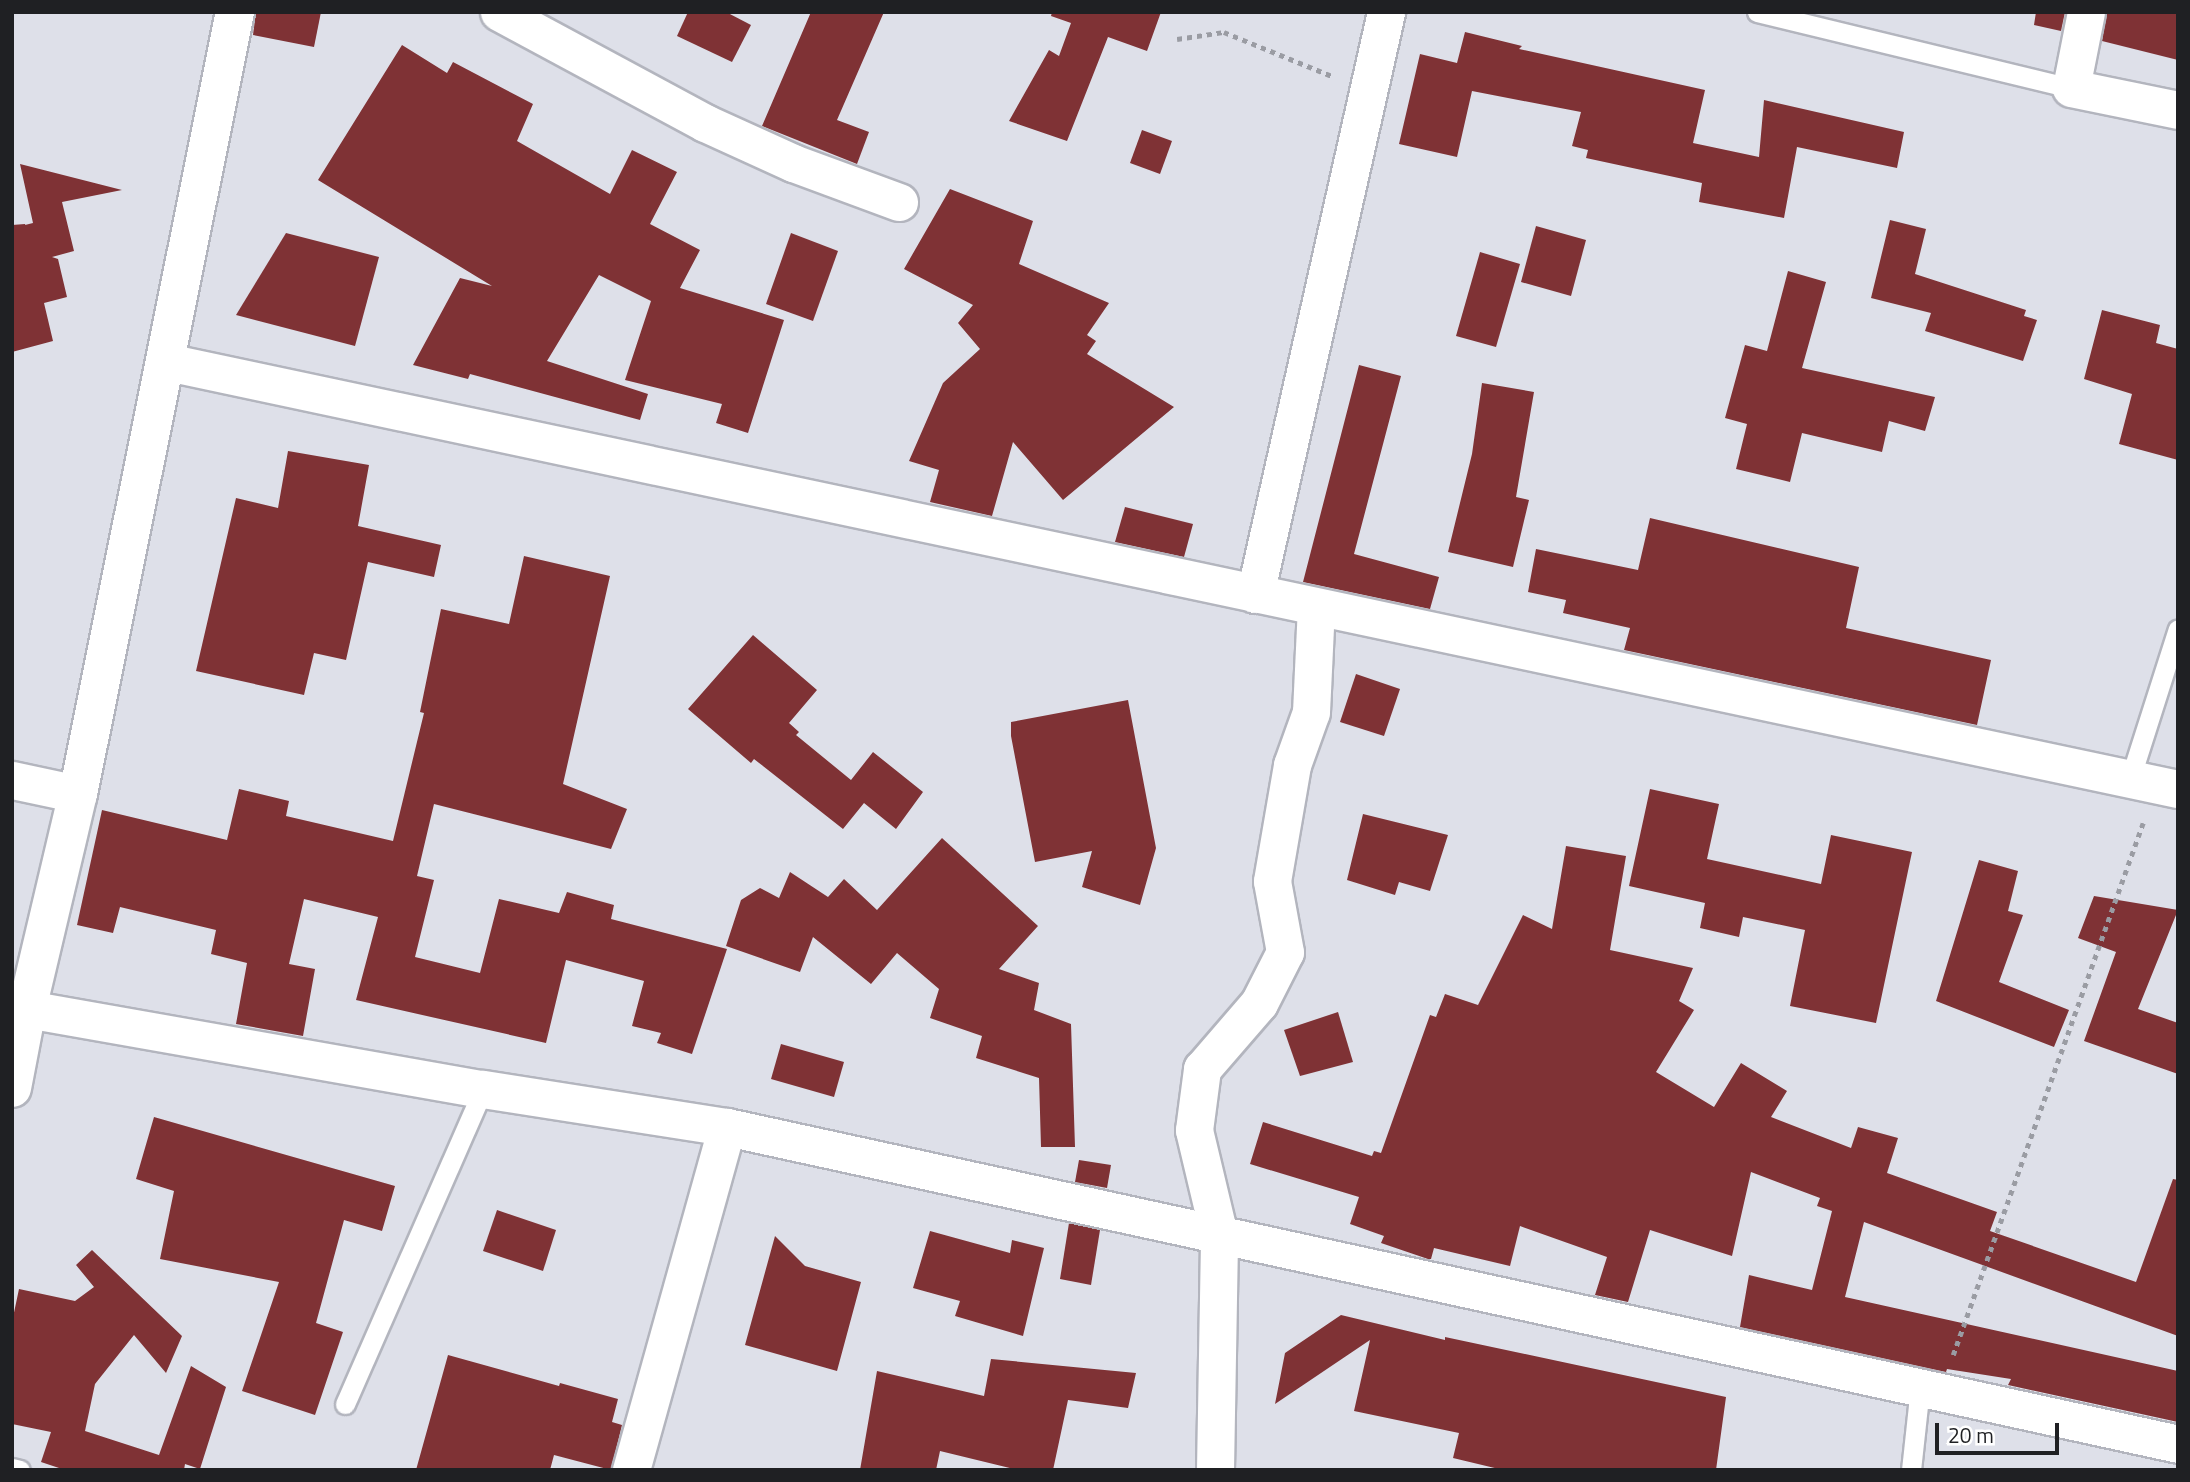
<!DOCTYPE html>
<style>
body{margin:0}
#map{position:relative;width:2190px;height:1482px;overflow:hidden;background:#dee0e9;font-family:"Titillium Web",sans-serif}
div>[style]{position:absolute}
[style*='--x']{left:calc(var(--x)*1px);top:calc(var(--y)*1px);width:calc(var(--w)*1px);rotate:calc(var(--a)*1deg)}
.building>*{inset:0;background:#7f3235}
.path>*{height:4.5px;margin-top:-2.25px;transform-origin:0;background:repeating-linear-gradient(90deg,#9a9ca3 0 5px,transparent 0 10px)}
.roads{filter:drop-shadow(2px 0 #b3b5be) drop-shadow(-2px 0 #b3b5be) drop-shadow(0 2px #b3b5be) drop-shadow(0 -2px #b3b5be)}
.service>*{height:19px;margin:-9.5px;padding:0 9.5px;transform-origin:9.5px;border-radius:9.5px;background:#fff}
.minor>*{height:37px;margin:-18.5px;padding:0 18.5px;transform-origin:18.5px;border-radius:18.5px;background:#fff}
.tertiary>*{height:38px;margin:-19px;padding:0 19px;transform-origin:19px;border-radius:19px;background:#fff}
span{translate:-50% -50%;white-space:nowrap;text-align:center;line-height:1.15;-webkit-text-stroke:7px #fff;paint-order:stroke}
.frame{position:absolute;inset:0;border:14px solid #1f2023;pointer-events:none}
.scale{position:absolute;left:1935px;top:1423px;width:124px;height:32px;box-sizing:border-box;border:4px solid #1f2023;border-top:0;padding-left:9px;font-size:21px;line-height:24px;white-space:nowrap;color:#1f2023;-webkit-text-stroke:5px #fff;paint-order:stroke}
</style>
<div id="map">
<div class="building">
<div style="clip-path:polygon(256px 12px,321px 12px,314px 47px,253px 35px)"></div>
<div style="clip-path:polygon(688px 12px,726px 12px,751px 25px,732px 62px,677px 36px)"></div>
<div style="clip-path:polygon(811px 12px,884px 12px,837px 120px,869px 132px,857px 164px,762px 126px)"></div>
<div style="clip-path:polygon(1052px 12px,1161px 12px,1147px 51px,1108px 37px,1067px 141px,1009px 121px,1049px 50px,1059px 56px,1071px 23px,1051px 16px)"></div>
<div style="clip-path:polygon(2036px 12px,2065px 12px,2061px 31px,2034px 25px)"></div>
<div style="clip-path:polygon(2106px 12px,2178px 12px,2178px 60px,2102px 41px)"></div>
<div style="clip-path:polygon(1465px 32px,1522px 46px,1519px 49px,1705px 90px,1693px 143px,1759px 157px,1764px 100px,1904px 132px,1897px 168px,1797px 147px,1784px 218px,1699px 202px,1702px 183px,1586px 158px,1588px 150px,1572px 146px,1581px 112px,1472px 91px,1457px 157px,1399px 144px,1420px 54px,1457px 63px)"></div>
<div style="clip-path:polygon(402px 45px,447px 73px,453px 62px,533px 104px,517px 141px,610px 194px,632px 150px,677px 172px,650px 224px,700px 250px,680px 288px,784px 320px,748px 433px,716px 423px,722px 404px,625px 380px,651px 301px,599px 275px,547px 361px,648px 394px,640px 420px,470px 374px,468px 379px,413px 365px,460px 278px,492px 286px,318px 180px)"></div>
<div style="clip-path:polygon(1142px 130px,1172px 141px,1160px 174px,1130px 163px)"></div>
<div style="clip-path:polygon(20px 164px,122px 190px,62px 202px,74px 251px,52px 257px,58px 259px,67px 297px,44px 303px,53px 341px,12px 352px,12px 225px,25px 224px,33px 253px,25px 225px,33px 223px)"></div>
<div style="clip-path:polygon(950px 189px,1033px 221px,1019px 264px,1109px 303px,1087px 335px,1096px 341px,1087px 354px,1174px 407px,1063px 500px,1013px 442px,992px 516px,930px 502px,939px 470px,909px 461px,943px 383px,980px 349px,958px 323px,973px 305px,904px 269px)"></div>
<div style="clip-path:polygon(1890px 220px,1926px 229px,1915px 274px,2026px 310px,2024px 316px,2037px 320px,2023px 361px,1925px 331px,1931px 313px,1871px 298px)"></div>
<div style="clip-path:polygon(1536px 226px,1586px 240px,1571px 296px,1521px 282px)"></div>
<div style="clip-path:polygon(286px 233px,379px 257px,355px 346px,236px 315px)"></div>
<div style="clip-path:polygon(791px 233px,838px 251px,813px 321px,766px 304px)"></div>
<div style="clip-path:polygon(1480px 252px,1520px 264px,1496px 347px,1456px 336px)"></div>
<div style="clip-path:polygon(1788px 271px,1826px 282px,1802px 368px,1935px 397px,1925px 431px,1889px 421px,1882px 452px,1802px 433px,1790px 482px,1736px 469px,1747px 424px,1725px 418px,1745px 345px,1767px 351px)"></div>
<div style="clip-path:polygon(2102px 310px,2160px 325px,2156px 343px,2178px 349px,2178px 460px,2119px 444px,2132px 394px,2084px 379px)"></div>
<div style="clip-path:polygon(1359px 365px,1401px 376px,1354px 554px,1439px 577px,1430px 609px,1303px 582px)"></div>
<div style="clip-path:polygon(1482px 383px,1534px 392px,1516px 497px,1529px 500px,1513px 567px,1448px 552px,1472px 454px)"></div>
<div style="clip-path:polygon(288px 451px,369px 465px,358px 526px,441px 545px,434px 577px,368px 562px,346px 660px,314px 653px,304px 695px,196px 671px,236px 498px,278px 508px)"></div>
<div style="clip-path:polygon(1125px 507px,1193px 524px,1184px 557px,1115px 542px)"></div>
<div style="clip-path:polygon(1650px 518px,1859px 567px,1846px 628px,1991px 660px,1977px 725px,1624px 650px,1630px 628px,1563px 613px,1566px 600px,1528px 592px,1536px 549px,1638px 570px)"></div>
<div style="clip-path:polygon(524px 556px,610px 576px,563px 784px,627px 809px,611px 849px,434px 804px,417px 876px,434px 880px,415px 957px,480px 973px,499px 899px,559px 913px,567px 892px,614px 905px,611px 919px,727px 949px,692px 1054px,657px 1043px,661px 1033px,632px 1026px,644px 981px,566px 960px,546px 1043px,356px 1000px,378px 917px,304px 899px,289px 964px,315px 969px,303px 1036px,236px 1024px,247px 963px,211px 954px,216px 930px,120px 907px,113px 933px,77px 925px,102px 810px,227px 840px,239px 789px,289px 801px,286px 816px,393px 841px,424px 713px,420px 712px,441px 609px,509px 624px)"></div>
<div style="clip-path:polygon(753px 635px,817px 690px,789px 723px,799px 732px,796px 735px,851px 780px,873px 752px,923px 792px,896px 829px,864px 803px,843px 829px,754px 759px,751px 763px,688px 709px)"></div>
<div style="clip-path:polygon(1356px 674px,1400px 689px,1384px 736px,1340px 722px)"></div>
<div style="clip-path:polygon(1128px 700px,1156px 848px,1140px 905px,1082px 887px,1092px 851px,1035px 862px,1011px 736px,1011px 722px)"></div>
<div style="clip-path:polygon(1650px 789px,1719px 804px,1707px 859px,1821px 884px,1831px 835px,1912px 852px,1876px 1023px,1790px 1006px,1805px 930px,1743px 917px,1739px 937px,1700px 928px,1705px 903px,1629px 886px)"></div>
<div style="clip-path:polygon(1363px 814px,1448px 835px,1430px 891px,1399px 882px,1395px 895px,1347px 880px)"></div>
<div style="clip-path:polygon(942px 838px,1038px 926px,999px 969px,1039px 983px,1034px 1010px,1071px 1024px,1075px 1147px,1041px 1147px,1039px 1078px,976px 1058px,982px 1036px,930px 1018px,939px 989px,897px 953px,871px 984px,813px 937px,800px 972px,726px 946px,741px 900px,760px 888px,779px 898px,790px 872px,828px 897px,844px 879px,877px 910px)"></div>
<div style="clip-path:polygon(1566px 846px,1626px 856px,1610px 950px,1693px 968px,1679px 1001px,1694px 1010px,1656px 1072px,1714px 1107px,1741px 1063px,1787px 1091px,1771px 1117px,1851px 1148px,1858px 1127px,1898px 1138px,1887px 1173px,1997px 1212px,1990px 1231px,2136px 1282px,2173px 1179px,2178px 1180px,2178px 1336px,1864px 1222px,1845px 1297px,2178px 1371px,2178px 1422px,2008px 1385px,2011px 1379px,1947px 1369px,1946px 1372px,1740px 1327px,1749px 1275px,1812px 1290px,1832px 1211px,1817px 1206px,1820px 1198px,1751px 1172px,1732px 1256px,1650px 1230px,1628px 1302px,1595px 1295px,1607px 1257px,1520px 1226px,1510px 1266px,1434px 1248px,1431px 1259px,1428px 1259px,1381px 1243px,1384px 1236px,1350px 1224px,1359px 1197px,1250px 1164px,1263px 1122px,1372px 1156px,1374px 1151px,1381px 1153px,1430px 1015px,1436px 1017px,1445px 994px,1478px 1005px,1523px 915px,1552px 929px)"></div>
<div style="clip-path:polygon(1979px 860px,2018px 871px,2008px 911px,2023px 915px,1999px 982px,2069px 1010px,2054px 1047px,1936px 1001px)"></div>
<div style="clip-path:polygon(2094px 896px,2178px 910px,2138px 1009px,2178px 1023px,2178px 1074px,2084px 1041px,2116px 952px,2078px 938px)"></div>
<div style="clip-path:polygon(1338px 1012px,1353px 1062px,1300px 1076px,1284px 1030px)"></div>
<div style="clip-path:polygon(781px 1044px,844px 1062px,834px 1097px,771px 1079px)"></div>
<div style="clip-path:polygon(154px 1117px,395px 1186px,382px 1231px,344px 1220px,316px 1323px,343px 1332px,315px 1415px,242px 1391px,279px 1282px,160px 1259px,174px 1191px,136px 1179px)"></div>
<div style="clip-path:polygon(1079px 1160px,1111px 1165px,1107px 1188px,1075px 1182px)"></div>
<div style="clip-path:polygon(497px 1210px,556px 1230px,543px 1271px,483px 1251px)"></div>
<div style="clip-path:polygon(1069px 1223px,1100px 1230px,1091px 1285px,1060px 1279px)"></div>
<div style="clip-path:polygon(930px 1231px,1010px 1253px,1012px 1240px,1044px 1248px,1023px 1336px,955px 1316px,960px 1301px,913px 1288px)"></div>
<div style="clip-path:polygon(775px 1236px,805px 1266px,861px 1282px,837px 1371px,745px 1345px)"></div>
<div style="clip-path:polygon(92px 1250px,182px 1336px,166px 1373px,134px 1335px,95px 1384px,85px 1431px,159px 1455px,191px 1366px,226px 1387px,200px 1469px,185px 1464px,184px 1470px,65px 1470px,41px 1462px,51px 1432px,12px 1424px,12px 1322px,19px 1289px,75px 1301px,94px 1287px,76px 1265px)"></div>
<div style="clip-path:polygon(1341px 1315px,1445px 1340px,1445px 1337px,1726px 1397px,1716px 1470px,1503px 1470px,1453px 1458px,1459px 1433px,1354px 1411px,1370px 1340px,1275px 1404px,1285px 1353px)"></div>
<div style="clip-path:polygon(448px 1355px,559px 1386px,560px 1383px,618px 1399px,612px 1422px,622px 1425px,611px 1470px,554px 1455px,550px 1470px,416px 1470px)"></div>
<div style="clip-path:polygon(991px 1359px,1136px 1373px,1128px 1408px,1068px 1400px,1053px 1470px,1018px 1470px,940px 1451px,936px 1470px,860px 1470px,877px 1371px,984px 1396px)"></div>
</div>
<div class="path">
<div style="--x:1177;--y:39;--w:48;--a:-8.5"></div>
<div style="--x:1224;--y:32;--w:117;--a:22.2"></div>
<div style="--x:1953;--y:1355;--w:565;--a:-70.35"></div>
</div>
<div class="roads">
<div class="service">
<div style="--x:1757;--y:12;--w:323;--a:13.6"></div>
<div style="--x:2130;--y:779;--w:157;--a:-72.3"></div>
<div style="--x:345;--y:1404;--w:344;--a:-66.3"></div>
<div style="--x:12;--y:1468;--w:8;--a:14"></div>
<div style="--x:1911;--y:1470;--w:83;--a:-83.8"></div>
</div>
<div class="minor">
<div style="--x:499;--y:12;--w:234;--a:28.3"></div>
<div style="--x:705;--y:123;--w:97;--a:24.4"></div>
<div style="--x:793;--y:163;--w:113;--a:20.2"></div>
<div style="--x:2086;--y:12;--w:77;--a:101.2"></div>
<div style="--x:2071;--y:88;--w:109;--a:11.6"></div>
<div style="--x:167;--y:362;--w:2056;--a:11.99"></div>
<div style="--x:1255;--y:594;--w:597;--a:-77.31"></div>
<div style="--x:12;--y:780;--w:67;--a:12"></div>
<div style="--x:27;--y:1009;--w:463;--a:10"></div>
<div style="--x:483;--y:1089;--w:247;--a:8.9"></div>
<div style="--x:727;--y:1127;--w:1485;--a:12.32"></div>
<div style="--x:631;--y:1470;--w:356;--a:-74.4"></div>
<div style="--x:1215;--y:1470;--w:235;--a:-89"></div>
<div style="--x:1219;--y:1235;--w:108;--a:-103.4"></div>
<div style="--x:1194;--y:1130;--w:62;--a:-82.5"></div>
<div style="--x:1202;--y:1069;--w:87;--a:-49.2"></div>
<div style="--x:1259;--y:1003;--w:57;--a:-63"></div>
<div style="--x:1285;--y:952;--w:72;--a:-100.4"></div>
<div style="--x:1272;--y:881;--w:118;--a:-80.2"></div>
<div style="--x:1292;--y:765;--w:56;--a:-70.3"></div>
<div style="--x:1311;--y:712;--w:105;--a:-87.3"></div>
</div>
<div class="tertiary">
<div style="--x:12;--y:1088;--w:80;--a:-79.2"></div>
<div style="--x:27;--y:1009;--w:221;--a:-76.7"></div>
<div style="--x:78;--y:794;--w:798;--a:-78.65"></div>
</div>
</div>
<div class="frame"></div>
<div class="scale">20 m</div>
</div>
